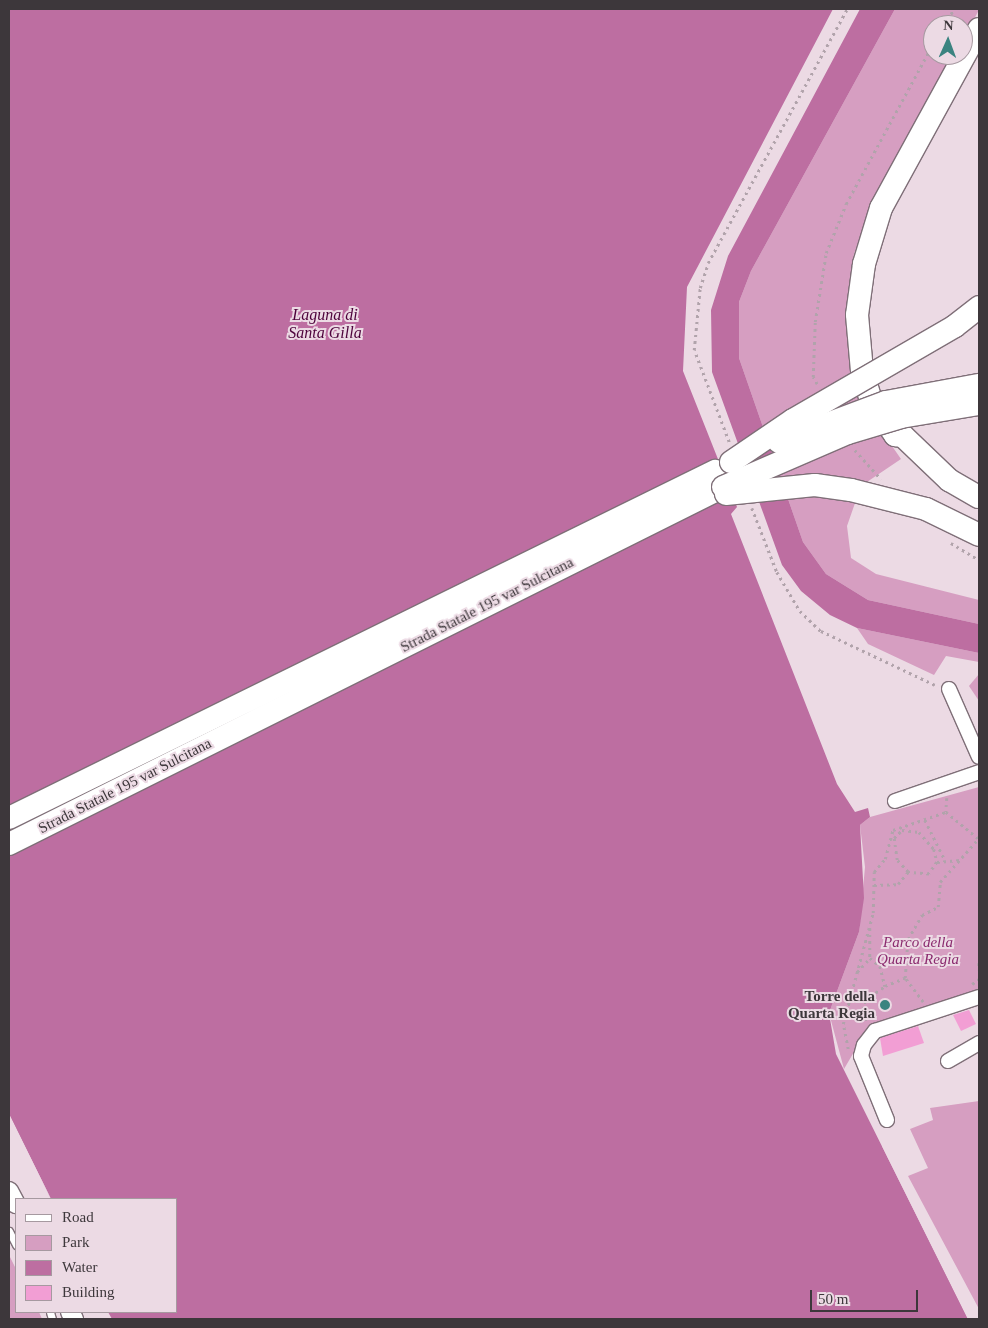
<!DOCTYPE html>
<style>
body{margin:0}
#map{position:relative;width:988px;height:1328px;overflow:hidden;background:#ecdae4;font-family:"Times New Roman",serif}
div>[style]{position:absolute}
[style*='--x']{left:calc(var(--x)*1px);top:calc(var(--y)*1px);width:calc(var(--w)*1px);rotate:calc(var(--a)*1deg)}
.green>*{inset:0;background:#d69ec1}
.water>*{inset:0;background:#bd6ea1}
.pier>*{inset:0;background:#ecdae4}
.building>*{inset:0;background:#f29ed4}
.path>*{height:2.5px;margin-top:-1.25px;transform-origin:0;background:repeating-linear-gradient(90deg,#b1a3ab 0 2.5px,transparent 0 6.5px)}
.roads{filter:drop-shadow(1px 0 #7f6f78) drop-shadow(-1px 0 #7f6f78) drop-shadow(0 1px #7f6f78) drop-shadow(0 -1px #7f6f78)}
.service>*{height:7px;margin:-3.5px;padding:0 3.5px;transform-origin:3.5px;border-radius:3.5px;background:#fff}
.minor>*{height:14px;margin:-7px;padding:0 7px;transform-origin:7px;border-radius:7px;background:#fff}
.tertiary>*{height:18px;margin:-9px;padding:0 9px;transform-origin:9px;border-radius:9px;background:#fff}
.trunk>*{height:22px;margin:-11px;padding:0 11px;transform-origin:11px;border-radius:11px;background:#fff}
.bridges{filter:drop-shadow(1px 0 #7f6f78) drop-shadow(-1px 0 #7f6f78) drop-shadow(0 1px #7f6f78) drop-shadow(0 -1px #7f6f78)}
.trunk-bridge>*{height:22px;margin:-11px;padding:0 11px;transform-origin:11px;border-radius:11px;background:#fff}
.dots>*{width:14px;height:14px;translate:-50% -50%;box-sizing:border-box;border:2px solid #ecdae4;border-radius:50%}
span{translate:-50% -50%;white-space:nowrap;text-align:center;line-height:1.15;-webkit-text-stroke:4px #ecdae4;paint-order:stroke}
.street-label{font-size:15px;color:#3d373b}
.park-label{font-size:15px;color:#8b2b6f;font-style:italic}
.poi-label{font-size:15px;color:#3d373b;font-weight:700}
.right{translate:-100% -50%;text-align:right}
.water-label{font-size:16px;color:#4d023b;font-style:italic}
.frame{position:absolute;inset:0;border:10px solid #3d373b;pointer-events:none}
.legend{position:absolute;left:15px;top:1198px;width:162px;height:115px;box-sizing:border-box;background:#ecdae4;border:1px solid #a699a0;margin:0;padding:6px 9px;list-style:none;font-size:15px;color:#3d373b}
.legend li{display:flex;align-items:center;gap:10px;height:25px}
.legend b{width:25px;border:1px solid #a699a0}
.north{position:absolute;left:923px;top:15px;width:50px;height:50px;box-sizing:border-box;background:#ecdae4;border:1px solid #a699a0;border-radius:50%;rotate:2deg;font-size:14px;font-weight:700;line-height:20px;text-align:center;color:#3d373b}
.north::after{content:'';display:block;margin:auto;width:18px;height:22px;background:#3b8380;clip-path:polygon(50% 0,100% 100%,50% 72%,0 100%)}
.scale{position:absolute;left:810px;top:1290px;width:108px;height:22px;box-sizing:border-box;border:2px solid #3d373b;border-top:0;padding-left:6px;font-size:15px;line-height:18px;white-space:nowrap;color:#3d373b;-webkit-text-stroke:4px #ecdae4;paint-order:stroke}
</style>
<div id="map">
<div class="green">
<div style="clip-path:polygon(895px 9px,979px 10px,963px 39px,963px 25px,933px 25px,933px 55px,954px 55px,870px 208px,854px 254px,847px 321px,860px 400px,901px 459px,861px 486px,847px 526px,851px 558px,876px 574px,979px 600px,979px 624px,868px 600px,826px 574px,803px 542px,739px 358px,739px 302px,751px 271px)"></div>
<div style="clip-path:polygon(857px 628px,979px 653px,979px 662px,946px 656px,934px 675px,868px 644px)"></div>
<div style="clip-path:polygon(979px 674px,979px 701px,969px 686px)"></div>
<div style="clip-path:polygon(979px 787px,979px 989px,881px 1023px,871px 1023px,844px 1069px,829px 1013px,859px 932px,865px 867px,860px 825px,870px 817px)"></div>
<div style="clip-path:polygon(979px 1101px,979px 1309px,908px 1176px,928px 1168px,910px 1129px,933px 1120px,930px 1108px)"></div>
<div style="clip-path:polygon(9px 1255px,16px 1269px,16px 1312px,39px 1312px,42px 1319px,9px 1319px)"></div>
</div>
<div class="water">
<div style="clip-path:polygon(9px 9px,833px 9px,687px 287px,683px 371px,737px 507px,731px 514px,837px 784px,855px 812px,868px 808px,870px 817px,860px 825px,864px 898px,859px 932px,829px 1013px,836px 1054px,968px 1319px,112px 1319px,108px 1312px,176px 1312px,176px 1199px,51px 1199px,9px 1114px)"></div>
<div style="clip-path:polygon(860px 9px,895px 9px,751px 271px,739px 302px,739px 358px,803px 542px,826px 574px,868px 600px,979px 624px,979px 653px,857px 628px,830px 615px,801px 591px,782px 565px,712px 372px,711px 310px,728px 256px)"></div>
</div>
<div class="pier">
<div style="clip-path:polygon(9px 1114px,51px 1199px,9px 1120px)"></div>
<div style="clip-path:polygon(882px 1146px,886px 1147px,971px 1319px,968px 1319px)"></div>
</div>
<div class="building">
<div style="clip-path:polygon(969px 1010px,976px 1024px,961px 1031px,953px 1015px)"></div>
<div style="clip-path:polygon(918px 1026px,924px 1043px,883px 1056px,880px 1038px)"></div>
</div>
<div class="path">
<div style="--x:944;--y:25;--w:19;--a:-58"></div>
<div style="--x:817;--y:384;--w:8;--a:-120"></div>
<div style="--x:813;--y:377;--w:55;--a:-87.9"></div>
<div style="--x:815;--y:322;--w:70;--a:-80.9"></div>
<div style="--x:826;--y:253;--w:53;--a:-67.8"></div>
<div style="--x:846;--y:204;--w:182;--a:-61.5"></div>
<div style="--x:729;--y:442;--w:98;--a:-110.8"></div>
<div style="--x:694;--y:350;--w:62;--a:-84.5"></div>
<div style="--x:700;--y:288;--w:26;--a:-72"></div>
<div style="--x:708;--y:263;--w:290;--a:-61.3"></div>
<div style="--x:855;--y:450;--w:39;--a:48"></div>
<div style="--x:752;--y:508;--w:69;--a:68.7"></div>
<div style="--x:777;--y:572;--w:45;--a:59.5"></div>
<div style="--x:800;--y:611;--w:29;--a:44"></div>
<div style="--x:821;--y:631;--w:126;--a:25.3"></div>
<div style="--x:951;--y:543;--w:33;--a:31"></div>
<div style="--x:947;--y:798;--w:14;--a:94"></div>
<div style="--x:946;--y:812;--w:43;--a:39.3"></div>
<div style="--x:925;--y:820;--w:45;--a:63.4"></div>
<div style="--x:902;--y:830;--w:17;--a:7"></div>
<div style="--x:919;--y:832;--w:23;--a:49"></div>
<div style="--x:934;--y:849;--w:13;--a:77"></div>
<div style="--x:937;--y:862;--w:14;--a:124"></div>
<div style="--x:929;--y:874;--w:21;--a:-175"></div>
<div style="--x:908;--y:872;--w:16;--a:-133"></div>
<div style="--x:897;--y:860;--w:22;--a:-98"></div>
<div style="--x:894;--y:838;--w:11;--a:-45"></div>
<div style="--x:937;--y:862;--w:23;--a:-5"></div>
<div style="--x:874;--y:885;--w:24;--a:-2"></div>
<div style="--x:898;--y:884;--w:16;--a:-50"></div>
<div style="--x:870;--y:928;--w:30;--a:90"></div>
<div style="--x:979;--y:963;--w:7;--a:90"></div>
<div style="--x:857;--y:972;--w:19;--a:-47"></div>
<div style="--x:870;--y:958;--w:13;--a:39"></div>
<div style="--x:880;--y:966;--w:21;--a:76"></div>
<div style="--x:885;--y:986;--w:22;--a:-22"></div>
<div style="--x:972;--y:984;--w:9;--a:-36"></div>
<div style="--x:923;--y:1002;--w:30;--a:-127"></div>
<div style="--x:905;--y:978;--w:39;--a:-86"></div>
<div style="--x:908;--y:939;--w:28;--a:-60"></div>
<div style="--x:922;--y:915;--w:18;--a:-27"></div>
<div style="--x:938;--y:907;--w:25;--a:-85"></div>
<div style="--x:940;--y:882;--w:59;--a:-48.4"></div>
<div style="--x:867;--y:1020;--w:7;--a:-146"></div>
<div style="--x:861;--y:1016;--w:16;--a:-76"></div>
<div style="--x:865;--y:1000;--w:24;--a:-35"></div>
<div style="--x:848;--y:1049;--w:25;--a:-101"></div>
<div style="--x:843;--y:1024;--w:115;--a:-74.9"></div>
<div style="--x:873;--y:913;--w:41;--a:-88.6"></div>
<div style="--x:874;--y:872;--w:17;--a:-50"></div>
<div style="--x:885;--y:859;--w:30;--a:-75"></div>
<div style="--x:893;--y:830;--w:56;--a:-18.8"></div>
</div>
<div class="roads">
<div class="service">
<div style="--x:9;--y:1231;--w:16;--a:63"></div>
<div style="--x:50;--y:1312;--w:7;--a:74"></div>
</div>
<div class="minor">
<div style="--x:949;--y:689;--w:74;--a:66.2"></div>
<div style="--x:895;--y:801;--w:89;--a:-19"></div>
<div style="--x:948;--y:1061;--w:36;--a:-30"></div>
<div style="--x:887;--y:1120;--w:69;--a:-112.1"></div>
<div style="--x:861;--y:1056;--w:11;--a:-75"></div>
<div style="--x:864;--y:1045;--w:18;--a:-52"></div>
<div style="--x:875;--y:1031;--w:109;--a:-18.1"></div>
</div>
<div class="tertiary">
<div style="--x:9;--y:1191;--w:15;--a:62"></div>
<div style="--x:70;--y:1312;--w:8;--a:60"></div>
</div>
<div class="trunk">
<div style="--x:979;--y:29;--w:204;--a:118.7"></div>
<div style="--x:881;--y:208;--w:59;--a:106.9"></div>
<div style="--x:864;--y:264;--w:51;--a:97.8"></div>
<div style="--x:857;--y:315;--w:56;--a:84.9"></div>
<div style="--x:862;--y:371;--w:34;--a:73"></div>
<div style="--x:872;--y:404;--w:39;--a:53"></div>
<div style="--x:895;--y:435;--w:8;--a:7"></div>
<div style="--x:903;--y:436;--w:64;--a:43.7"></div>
<div style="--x:949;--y:480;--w:34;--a:30"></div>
<div style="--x:9;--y:818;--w:787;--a:-26.17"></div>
<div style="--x:9;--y:844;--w:798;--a:-26.57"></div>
</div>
</div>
<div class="bridges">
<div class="trunk-bridge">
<div style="--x:779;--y:442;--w:114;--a:-20.5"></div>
<div style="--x:886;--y:402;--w:95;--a:-10.4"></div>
<div style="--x:731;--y:462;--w:75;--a:-34.1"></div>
<div style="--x:793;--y:420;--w:187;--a:-30.1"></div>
<div style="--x:955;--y:326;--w:31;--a:-38"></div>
<div style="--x:723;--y:487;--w:136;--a:-23.4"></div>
<div style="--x:848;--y:433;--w:55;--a:-16.8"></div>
<div style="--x:901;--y:417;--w:79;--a:-9.5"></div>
<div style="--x:726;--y:494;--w:89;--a:-5.8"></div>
<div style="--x:815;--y:485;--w:36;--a:8"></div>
<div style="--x:851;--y:490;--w:77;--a:14.2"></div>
<div style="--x:926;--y:509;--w:59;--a:26.1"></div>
</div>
</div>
<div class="dots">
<div style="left:885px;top:1005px;background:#3b8380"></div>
</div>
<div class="street-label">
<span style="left:487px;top:605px;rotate:-27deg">Strada Statale 195 var Sulcitana</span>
<span style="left:125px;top:786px;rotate:-27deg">Strada Statale 195 var Sulcitana</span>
</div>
<div class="park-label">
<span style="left:918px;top:951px">Parco della<br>Quarta Regia</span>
</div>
<div class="poi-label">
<span class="right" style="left:875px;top:1005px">Torre della<br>Quarta Regia</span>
</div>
<div class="water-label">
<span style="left:325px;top:324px">Laguna di<br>Santa Gilla</span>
</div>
<div class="frame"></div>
<ul class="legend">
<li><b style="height:6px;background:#fff"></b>Road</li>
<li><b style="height:14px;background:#d69ec1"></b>Park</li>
<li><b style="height:14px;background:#bd6ea1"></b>Water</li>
<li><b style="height:14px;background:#f29ed4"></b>Building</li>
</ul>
<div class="north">N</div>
<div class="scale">50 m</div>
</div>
